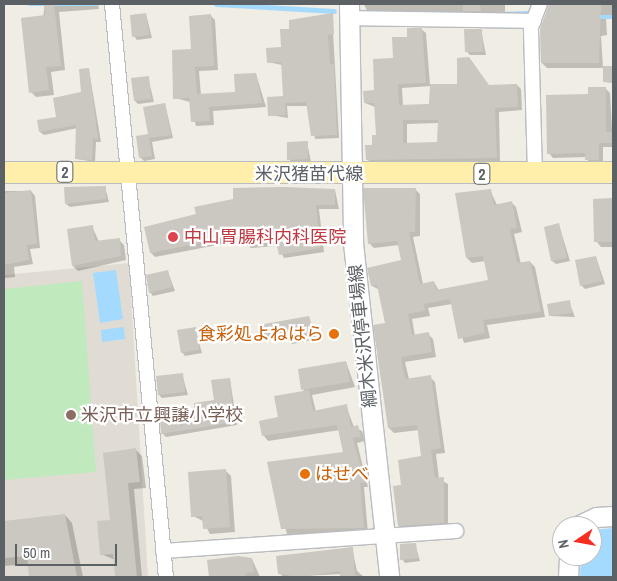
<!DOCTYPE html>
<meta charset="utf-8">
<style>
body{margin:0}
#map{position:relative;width:617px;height:581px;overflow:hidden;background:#f0ede4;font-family:"Archivo Narrow","Noto Sans JP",sans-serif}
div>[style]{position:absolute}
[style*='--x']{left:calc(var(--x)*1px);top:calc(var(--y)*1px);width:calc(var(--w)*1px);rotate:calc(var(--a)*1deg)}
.education>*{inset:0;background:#e0dcd3}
.green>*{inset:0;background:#c0e9be}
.water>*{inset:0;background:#a5daff}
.shadow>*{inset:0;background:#0003}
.stream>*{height:4.5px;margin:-2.25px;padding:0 2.25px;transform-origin:2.25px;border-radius:2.25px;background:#a5daff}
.building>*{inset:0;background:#cbc7c1}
.roads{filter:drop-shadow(1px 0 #b9bcc1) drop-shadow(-1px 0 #b9bcc1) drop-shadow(0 1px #b9bcc1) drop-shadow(0 -1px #b9bcc1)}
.street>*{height:14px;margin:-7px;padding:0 7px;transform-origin:7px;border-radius:7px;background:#fff}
.secondary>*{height:19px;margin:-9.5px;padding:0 9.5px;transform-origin:9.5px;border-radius:9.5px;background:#fff}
.primary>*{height:21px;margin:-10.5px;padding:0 10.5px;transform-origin:10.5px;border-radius:10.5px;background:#ffefaa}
.dots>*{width:14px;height:14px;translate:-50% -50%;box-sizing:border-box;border:2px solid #fff;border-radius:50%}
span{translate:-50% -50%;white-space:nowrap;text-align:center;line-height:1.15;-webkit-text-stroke:4.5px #fff;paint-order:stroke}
.shield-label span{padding:1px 4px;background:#fff;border:1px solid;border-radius:4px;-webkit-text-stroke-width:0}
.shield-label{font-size:16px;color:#5c6166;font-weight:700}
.street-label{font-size:18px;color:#5c6166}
.health-label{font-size:18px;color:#be3a42}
.left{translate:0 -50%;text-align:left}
.food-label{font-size:18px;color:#c56008}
.right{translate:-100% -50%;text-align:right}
.education-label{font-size:18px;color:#785e54}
.frame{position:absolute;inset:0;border:5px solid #5c6166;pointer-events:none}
.north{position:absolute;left:552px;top:516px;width:50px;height:50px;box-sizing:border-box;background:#fff;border:1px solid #bec0c2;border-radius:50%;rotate:258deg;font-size:14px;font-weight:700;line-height:20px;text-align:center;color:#5c6166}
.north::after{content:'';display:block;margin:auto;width:18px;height:22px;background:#f72d22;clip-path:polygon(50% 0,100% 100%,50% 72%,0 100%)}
.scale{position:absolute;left:15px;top:544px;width:102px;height:22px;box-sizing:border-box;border:2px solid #5c6166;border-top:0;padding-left:6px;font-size:15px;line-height:18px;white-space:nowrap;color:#5c6166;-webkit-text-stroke:4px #fff;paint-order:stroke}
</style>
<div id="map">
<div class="education">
<div style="clip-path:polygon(129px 263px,148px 577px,4px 577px,4px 275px)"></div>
</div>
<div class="green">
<div style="clip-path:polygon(82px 281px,96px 472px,4px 480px,4px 289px)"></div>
</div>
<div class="water">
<div style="clip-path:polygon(116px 270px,123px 319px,100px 323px,93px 273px)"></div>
<div style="clip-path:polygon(124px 327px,125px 339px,102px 342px,101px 330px)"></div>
<div style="clip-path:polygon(613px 528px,613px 577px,580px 577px,581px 556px,592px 556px,592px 530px)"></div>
</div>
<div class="shadow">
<div style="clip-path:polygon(45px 4px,98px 4px,99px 9px,59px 12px,65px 70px,51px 72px,54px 95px,36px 97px,31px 92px)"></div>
<div style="clip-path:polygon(244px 4px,259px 4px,259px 6px,245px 6px)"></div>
<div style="clip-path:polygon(364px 4px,505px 4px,505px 12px,368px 13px)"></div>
<div style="clip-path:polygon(550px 4px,613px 4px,613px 18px,606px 18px,607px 35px,601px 36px,603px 68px,613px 68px,613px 83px,604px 82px,604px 68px,547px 68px,542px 63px,541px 29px)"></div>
<div style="clip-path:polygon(146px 14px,152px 38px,137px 40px,134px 36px)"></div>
<div style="clip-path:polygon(332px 14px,339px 138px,315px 139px,310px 106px,287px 106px,288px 118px,270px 115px,284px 97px,282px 65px,268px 62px,282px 49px,290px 30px)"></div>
<div style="clip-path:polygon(211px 16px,215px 20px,218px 70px,199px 71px,201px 95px,236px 93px,256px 74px,266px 107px,213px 111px,214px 125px,196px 126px,190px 102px,175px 98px)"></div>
<div style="clip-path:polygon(evenodd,421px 29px,426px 33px,430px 85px,517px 85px,521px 89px,522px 110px,499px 112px,500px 161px,371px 163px,367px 159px,377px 136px,375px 107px,365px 103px,409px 38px,421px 29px,431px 86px,431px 106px,403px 106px,402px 88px,431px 86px,421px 29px,439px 123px,438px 144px,407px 144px,407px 124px,439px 123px)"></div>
<div style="clip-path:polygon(481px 30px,486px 55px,470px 55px,467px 52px)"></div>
<div style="clip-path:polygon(89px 70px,101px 142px,96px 142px,95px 162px,77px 159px,78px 128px,44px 135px,40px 132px,83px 93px)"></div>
<div style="clip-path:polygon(148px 77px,154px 102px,138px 104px,135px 101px)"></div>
<div style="clip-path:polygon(606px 89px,610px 93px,613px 147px,603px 147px,603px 164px,590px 164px,586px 157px,553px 158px,549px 153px,589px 95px)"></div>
<div style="clip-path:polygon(165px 104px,173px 138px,152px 142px,155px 159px,144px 161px,140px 157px)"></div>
<div style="clip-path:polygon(307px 142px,311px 162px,292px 163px,289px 159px)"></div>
<div style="clip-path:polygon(105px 187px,109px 202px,70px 207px,66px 204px)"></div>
<div style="clip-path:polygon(415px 189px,420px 194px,420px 236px,413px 237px,423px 284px,434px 282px,439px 291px,490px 281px,485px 261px,472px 263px,467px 258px,456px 194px,490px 190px,497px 205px,511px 202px,516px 207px,522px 232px,514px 234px,521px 264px,530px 262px,535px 267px,545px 317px,487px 325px,490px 338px,464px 343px,452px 304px,428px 308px,430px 316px,412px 319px,415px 336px,428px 334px,433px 339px,436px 357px,405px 362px,409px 379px,430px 377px,435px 382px,445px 453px,436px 454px,439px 479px,448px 484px,448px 528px,404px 531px,399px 526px,403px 486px,423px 457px,419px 430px,394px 433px,389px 428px,387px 324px,380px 290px,372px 286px,369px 269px,403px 261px,399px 245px,374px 248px,369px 243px)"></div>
<div style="clip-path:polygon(335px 190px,339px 209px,319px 209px,324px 252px,284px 258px,278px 246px,251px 248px,238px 241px,155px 257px,151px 253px)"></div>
<div style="clip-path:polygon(4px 191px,31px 191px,35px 196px,40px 248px,30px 249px,33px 264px,14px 267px,15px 277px,5px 278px)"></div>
<div style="clip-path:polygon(595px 200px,613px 200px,613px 247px,601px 247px,596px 241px)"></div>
<div style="clip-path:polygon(559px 225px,570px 261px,556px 264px,552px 261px)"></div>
<div style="clip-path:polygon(92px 226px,99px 242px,119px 240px,124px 245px,126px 260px,78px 271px,73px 266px)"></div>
<div style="clip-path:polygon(596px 257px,605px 284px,585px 289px,581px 285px)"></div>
<div style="clip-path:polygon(168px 272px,175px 291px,153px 296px,150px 292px)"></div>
<div style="clip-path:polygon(569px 302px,575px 317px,550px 316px)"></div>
<div style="clip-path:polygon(309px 317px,316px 339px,292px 344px,287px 337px,266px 341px,262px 338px)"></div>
<div style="clip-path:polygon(195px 329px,202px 353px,185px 356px,182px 352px)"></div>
<div style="clip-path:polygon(346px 362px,355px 387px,312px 395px,316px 412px,346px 406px,354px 427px,362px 431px,365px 441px,357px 443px,368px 487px,364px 487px,368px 533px,287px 534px,269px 463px,345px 453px,340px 430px,268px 441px,264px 436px,305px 392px,303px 390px)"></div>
<div style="clip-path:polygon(182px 374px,188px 395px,162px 398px,159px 395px)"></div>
<div style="clip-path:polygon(230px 379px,237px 425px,166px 437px,162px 433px,215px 401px)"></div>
<div style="clip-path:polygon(135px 449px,142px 456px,146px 488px,134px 489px,142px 577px,116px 577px,115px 560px,101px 554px)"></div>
<div style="clip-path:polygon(226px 471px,231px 476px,235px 532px,210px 534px,203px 521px,193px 516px)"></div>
<div style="clip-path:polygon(65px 515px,72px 523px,83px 577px,30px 577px,29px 564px,4px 566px,4px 577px,4px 522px)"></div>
<div style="clip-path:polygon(415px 544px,420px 561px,405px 563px,402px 559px)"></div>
<div style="clip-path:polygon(352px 548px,357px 571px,364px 577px,341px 574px,282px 577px,278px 557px)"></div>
<div style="clip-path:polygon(252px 559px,260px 577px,210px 577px,208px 561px)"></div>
</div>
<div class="stream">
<div style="--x:30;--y:4;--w:66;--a:0"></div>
<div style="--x:216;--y:4;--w:118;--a:3.4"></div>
<div style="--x:499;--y:14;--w:34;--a:-2"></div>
<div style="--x:595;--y:17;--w:18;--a:0"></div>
</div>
<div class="building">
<div style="clip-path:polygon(44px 4px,54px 4px,61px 66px,46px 67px,49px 90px,29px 93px,21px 18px,45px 15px)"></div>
<div style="clip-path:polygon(463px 4px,480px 4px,481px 11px,463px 11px)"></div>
<div style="clip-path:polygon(549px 4px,601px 4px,599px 63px,541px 63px,540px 29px)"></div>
<div style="clip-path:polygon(146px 13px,149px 35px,132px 37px,130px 15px)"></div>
<div style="clip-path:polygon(333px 13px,334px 34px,328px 35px,330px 64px,334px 64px,337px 135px,311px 136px,306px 102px,285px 103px,286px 115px,268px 116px,267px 97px,283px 96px,281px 62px,267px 63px,266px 48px,281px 47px,280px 29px,289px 29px,289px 20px)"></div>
<div style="clip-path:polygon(211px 14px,214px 66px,195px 67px,197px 94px,235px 92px,234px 74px,256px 73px,262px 103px,209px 107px,210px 121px,191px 122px,189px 98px,173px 99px,172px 50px,191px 49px,189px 16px)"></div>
<div style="clip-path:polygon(evenodd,407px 28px,422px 28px,426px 83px,398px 84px,399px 105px,429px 104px,430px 84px,457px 84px,457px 58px,469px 57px,489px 85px,517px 84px,518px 107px,495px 108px,497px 158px,366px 160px,365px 145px,372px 145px,372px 135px,376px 135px,374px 103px,364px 103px,363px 91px,374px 90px,373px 59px,393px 58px,392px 37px,407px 37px,407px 28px,403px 120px,438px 120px,437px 142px,403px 143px,403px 120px)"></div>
<div style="clip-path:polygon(464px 29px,482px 29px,483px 52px,465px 52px)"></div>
<div style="clip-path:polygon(603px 66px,613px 66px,613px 82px,603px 82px)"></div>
<div style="clip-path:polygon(89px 68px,98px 139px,93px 139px,92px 160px,75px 159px,76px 125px,39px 132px,37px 120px,56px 117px,53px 98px,81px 92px,79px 69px)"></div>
<div style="clip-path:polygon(149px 76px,151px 99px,134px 101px,131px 78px)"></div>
<div style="clip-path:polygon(588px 87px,606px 87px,606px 132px,613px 132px,613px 143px,599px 143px,599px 160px,585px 160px,585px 153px,547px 154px,546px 95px,588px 94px)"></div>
<div style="clip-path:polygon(165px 103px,171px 135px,149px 138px,152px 156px,139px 158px,136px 136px,148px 134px,143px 107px)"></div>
<div style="clip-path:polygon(308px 141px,308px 159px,287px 160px,287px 142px)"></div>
<div style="clip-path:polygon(106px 186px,106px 199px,65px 204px,64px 187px)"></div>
<div style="clip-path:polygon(283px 187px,335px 189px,335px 205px,316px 205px,320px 248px,279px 255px,276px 242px,246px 245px,245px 240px,236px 241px,236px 236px,150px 253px,144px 227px,196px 214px,194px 207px,233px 199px,233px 188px)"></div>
<div style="clip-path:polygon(363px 188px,416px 188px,415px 232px,409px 232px,420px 284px,434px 281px,436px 290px,488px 280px,483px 256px,466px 258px,455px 193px,491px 189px,494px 205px,512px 201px,517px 228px,510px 229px,517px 263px,530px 261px,541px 312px,483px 320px,485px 333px,458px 339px,450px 299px,424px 304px,425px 311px,408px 314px,412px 335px,429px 332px,432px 352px,401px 357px,405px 379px,431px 375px,441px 448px,431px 450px,435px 478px,444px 477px,444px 523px,398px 526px,393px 486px,401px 485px,398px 460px,421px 456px,417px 425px,388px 428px,373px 325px,385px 323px,377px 285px,371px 286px,367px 268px,401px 260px,397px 241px,368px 244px)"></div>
<div style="clip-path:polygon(31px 190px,37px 244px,27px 245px,29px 260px,4px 265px,4px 193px)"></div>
<div style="clip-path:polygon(613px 198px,613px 242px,594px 242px,593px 199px)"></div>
<div style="clip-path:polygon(559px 223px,567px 258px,551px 261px,544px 227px)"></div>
<div style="clip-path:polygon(93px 225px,95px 241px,120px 238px,121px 256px,72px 266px,67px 229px)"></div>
<div style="clip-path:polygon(596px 256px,602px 281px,580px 286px,575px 260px)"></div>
<div style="clip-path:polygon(168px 270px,172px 287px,149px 293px,146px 275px)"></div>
<div style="clip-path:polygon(570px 300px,572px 313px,549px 316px,547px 304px)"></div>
<div style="clip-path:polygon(309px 316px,314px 335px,287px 341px,285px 334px,261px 338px,258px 325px)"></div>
<div style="clip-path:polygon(196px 327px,199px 350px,181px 353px,177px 330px)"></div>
<div style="clip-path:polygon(346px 361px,350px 382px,301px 390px,298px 369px)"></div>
<div style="clip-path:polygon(183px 373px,185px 392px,158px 395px,156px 376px)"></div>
<div style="clip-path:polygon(230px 378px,234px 422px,161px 434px,160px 419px,195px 413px,194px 403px,214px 400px,211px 380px)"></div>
<div style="clip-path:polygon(309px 390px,313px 411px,347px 404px,351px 427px,358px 425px,361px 437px,353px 438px,365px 482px,360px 483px,364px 528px,281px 529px,267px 462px,343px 452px,337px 425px,262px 436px,259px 421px,278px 417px,274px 396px)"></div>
<div style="clip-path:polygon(136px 448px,140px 482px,128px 483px,137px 577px,115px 577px,113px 554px,100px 555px,97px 521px,110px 520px,103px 453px)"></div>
<div style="clip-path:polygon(226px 469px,230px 527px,203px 529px,202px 516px,191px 517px,188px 472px)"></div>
<div style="clip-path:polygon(65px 514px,77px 577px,29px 577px,27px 556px,5px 558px,4px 521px)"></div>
<div style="clip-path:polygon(416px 543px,418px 558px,400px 560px,400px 544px)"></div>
<div style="clip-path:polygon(353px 547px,355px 577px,340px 577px,340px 571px,301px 577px,278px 574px,276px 556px)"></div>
<div style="clip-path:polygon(238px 556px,252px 558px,254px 572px,245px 573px,246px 577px,209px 577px,207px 560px)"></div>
</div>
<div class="roads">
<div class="street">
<div style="--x:112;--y:4;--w:576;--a:84.62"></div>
<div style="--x:349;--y:18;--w:185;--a:0.9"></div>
<div style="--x:535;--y:174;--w:147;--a:-91.6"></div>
<div style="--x:531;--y:27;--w:25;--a:-69"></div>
<div style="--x:163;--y:551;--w:294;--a:-3.9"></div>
</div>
<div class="secondary">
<div style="--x:349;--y:4;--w:239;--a:89"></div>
<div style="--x:353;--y:243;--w:336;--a:83.8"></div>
<div style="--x:577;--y:526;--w:21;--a:-25"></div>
<div style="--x:596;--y:517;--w:17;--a:-3"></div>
<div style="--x:568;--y:577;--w:21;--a:-87"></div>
</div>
<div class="primary">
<div style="--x:4;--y:172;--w:609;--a:0"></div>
</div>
</div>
<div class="dots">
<div style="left:173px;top:237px;background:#e0444e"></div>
<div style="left:334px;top:334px;background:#e8710a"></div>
<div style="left:71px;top:415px;background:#8d6e63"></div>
<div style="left:305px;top:474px;background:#e8710a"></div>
</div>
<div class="shield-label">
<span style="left:65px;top:172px">2</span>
<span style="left:482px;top:174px">2</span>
</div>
<div class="street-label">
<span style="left:309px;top:174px">米沢猪苗代線</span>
<span style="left:363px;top:336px;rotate:-96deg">綱木米沢停車場線</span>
</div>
<div class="health-label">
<span class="left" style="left:184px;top:237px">中山胃腸科内科医院</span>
</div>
<div class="food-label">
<span class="right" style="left:324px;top:334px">食彩処よねはら</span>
<span class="left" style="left:315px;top:474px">はせべ</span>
</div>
<div class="education-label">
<span class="left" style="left:81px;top:415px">米沢市立興譲小学校</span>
</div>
<div class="frame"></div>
<div class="north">N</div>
<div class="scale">50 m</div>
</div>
